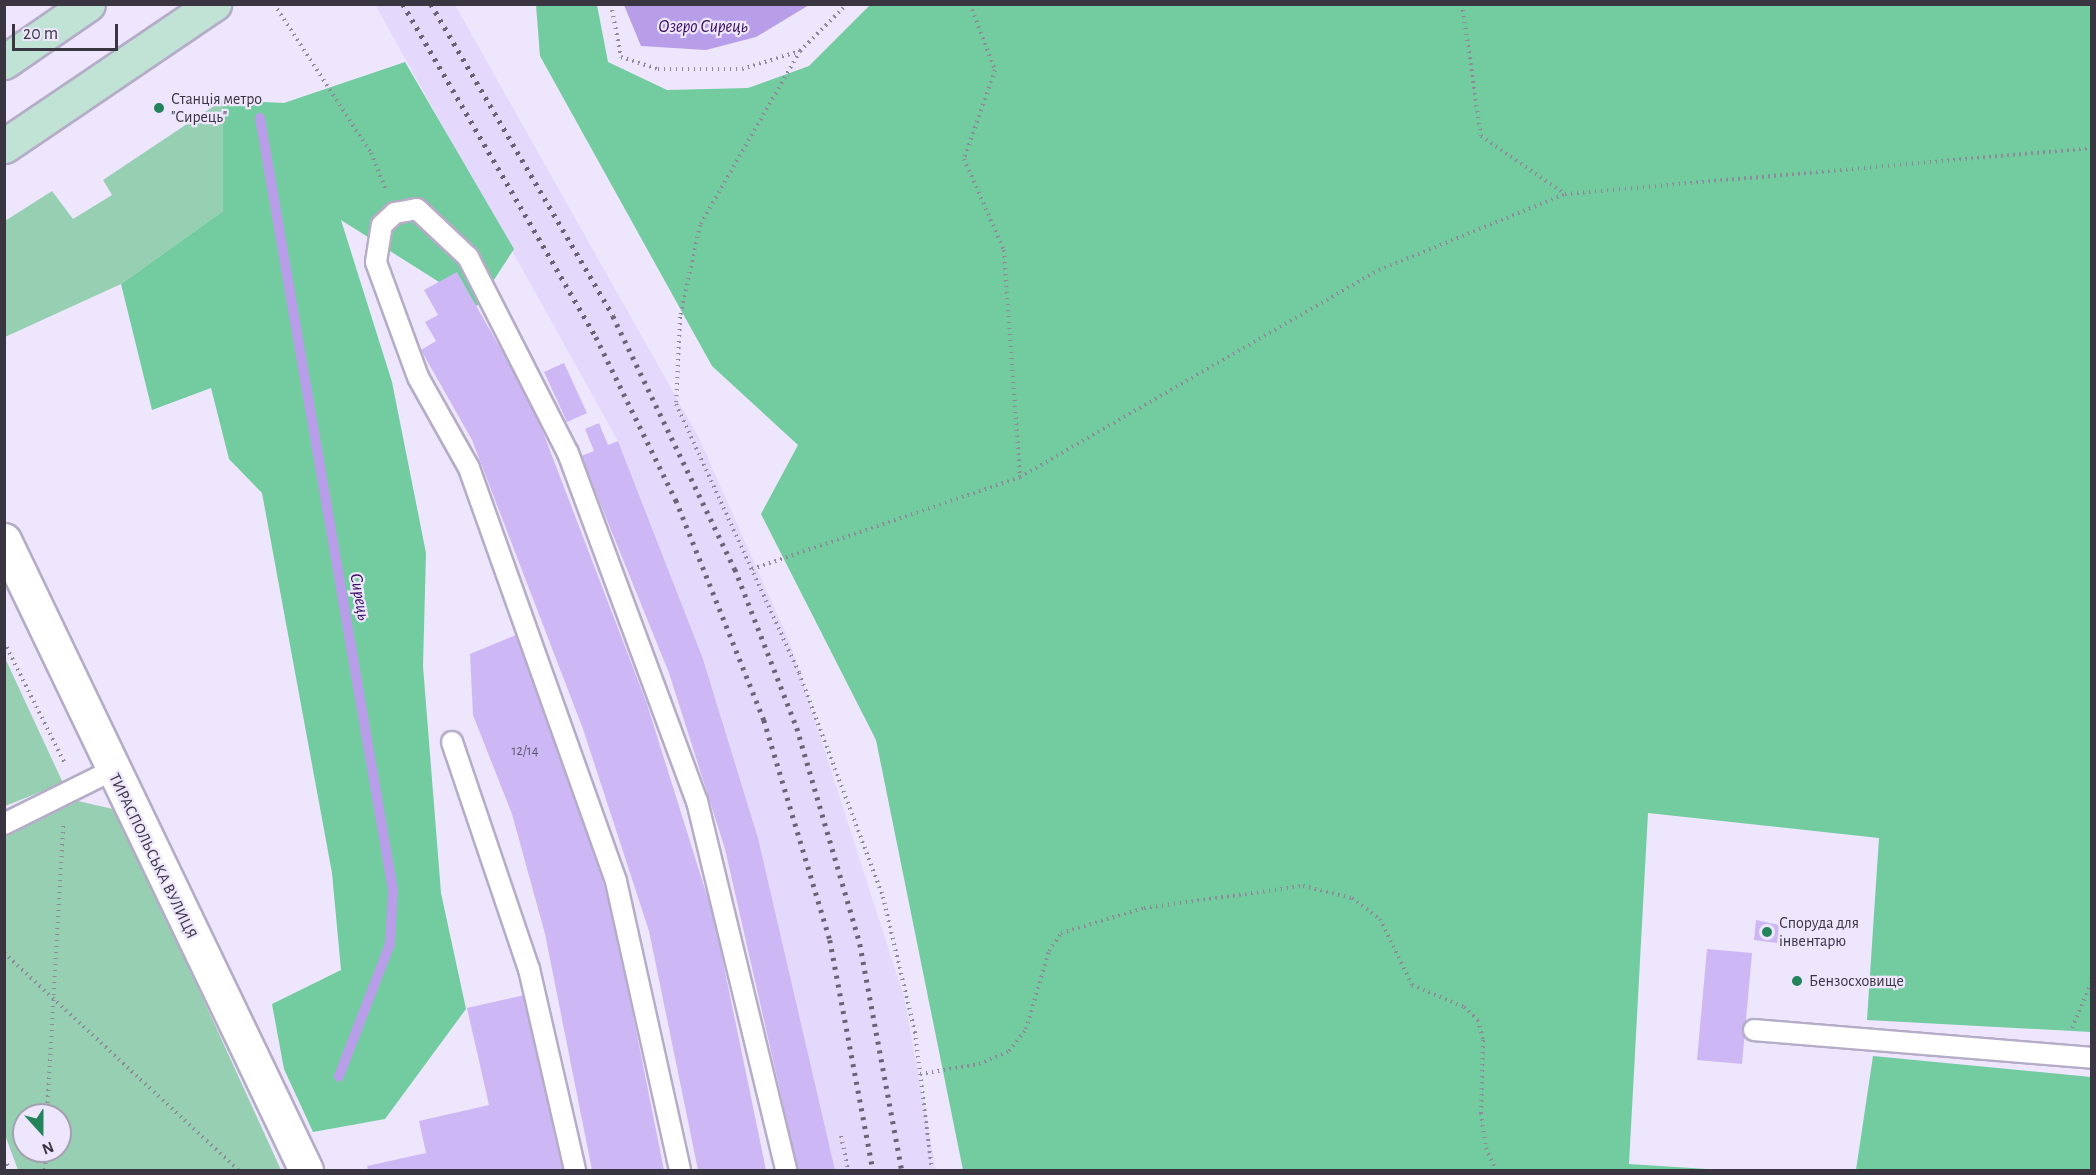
<!DOCTYPE html>
<meta charset="utf-8">
<style>
body{margin:0}
#map{position:relative;width:2096px;height:1175px;overflow:hidden;background:#ede6fd;font-family:"Alegreya Sans",sans-serif}
div>[style]{position:absolute}
[style*='--x']{left:calc(var(--x)*1px);top:calc(var(--y)*1px);width:calc(var(--w)*1px);rotate:calc(var(--a)*1deg)}
.built>*{inset:0;background:#e4d8fd}
.green>*{inset:0;background:#96cfb1}
.forest>*{inset:0;background:#72cca0}
.water>*{inset:0;background:#b89ee9}
.stream>*{height:10px;margin:-5px;padding:0 5px;transform-origin:5px;border-radius:5px;background:#b89ee9}
.building>*{inset:0;background:#cdb8f5}
.path>*{height:4px;margin-top:-2px;transform-origin:0;background:repeating-linear-gradient(90deg,#8f8a9b 0 1.5px,transparent 0 6px)}
.roads{filter:drop-shadow(2px 0 #b5acc8) drop-shadow(-2px 0 #b5acc8) drop-shadow(0 2px #b5acc8) drop-shadow(0 -2px #b5acc8)}
.service>*{height:20px;margin:-10px;padding:0 10px;transform-origin:10px;border-radius:10px;background:#fff}
.minor>*{height:33px;margin:-16.5px;padding:0 16.5px;transform-origin:16.5px;border-radius:16.5px;background:#fff}
.secondary>*{height:33px;margin:-16.5px;padding:0 16.5px;transform-origin:16.5px;border-radius:16.5px;background:#c0e3d5}
.rail>*{height:4.5px;margin-top:-2.25px;transform-origin:0;background:repeating-linear-gradient(90deg,#676372 0 3px,transparent 0 9px)}
.dots>*{width:16px;height:16px;translate:-50% -50%;box-sizing:border-box;border:3px solid #ede6fd;border-radius:50%}
span{translate:-50% -50%;white-space:nowrap;text-align:center;line-height:1.15;-webkit-text-stroke:4.5px #ede6fd;paint-order:stroke}
.number-label{font-size:14px;color:#5e566e}
.number-label span{-webkit-text-stroke-width:0}
.poi-label{font-size:16px;color:#393541}
.left{translate:0 -50%;text-align:left}
.street-label{font-size:16px;color:#393541}
.water-label{font-size:18px;color:#370c64;font-style:italic}
.frame{position:absolute;inset:0;border:6px solid #393541;pointer-events:none}
.north{position:absolute;left:12px;top:1103px;width:60px;height:60px;box-sizing:border-box;background:#ede6fd;border:2px solid #a59fb2;border-radius:50%;rotate:159deg;font-size:16px;font-weight:700;line-height:24px;text-align:center;color:#393541}
.north::after{content:'';display:block;margin:auto;width:21px;height:27px;background:#23835b;clip-path:polygon(50% 0,100% 100%,50% 72%,0 100%)}
.scale{position:absolute;left:12px;top:24px;width:106px;height:27px;box-sizing:border-box;border:3px solid #393541;border-top:0;padding-left:8px;font-size:18px;line-height:21px;white-space:nowrap;color:#393541;-webkit-text-stroke:4px #ede6fd;paint-order:stroke}
</style>
<div id="map">
<div class="built">
<div style="clip-path:polygon(455px 5px,699px 438px,790px 643px,904px 997px,936px 1170px,835px 1170px,758px 838px,703px 659px,618px 441px,376px 6px)"></div>
</div>
<div class="green">
<div style="clip-path:polygon(223px 100px,223px 211px,121px 284px,5px 337px,5px 221px,52px 191px,73px 219px,112px 195px,103px 180px)"></div>
<div style="clip-path:polygon(5px 658px,63px 783px,5px 806px,4px 806px)"></div>
<div style="clip-path:polygon(evenodd,78px 801px,117px 810px,281px 1170px,18px 1170px,5px 1135px,5px 837px,78px 801px,24px 1115px,60px 1115px,60px 1151px,24px 1151px,24px 1115px)"></div>
</div>
<div class="forest">
<div style="clip-path:polygon(536px 5px,597px 5px,608px 62px,667px 90px,748px 88px,809px 66px,870px 5px,2091px 5px,2091px 1032px,1867px 1020px,1879px 838px,1648px 813px,1629px 1164px,1722px 1170px,963px 1170px,876px 740px,761px 514px,798px 445px,712px 366px,540px 56px)"></div>
<div style="clip-path:polygon(405px 62px,514px 249px,477px 306px,341px 220px,392px 382px,426px 553px,423px 666px,441px 893px,466px 1009px,385px 1119px,313px 1132px,284px 1069px,272px 1004px,341px 970px,332px 873px,262px 493px,229px 459px,211px 388px,152px 410px,121px 284px,223px 211px,223px 100px,284px 103px)"></div>
<div style="clip-path:polygon(1873px 1056px,2091px 1077px,2091px 1170px,1856px 1170px)"></div>
</div>
<div class="water">
<div style="clip-path:polygon(624px 5px,809px 5px,756px 37px,706px 50px,641px 46px)"></div>
</div>
<div class="stream">
<div style="--x:260;--y:118;--w:783;--a:80.23"></div>
<div style="--x:393;--y:890;--w:54;--a:93.2"></div>
<div style="--x:390;--y:944;--w:142;--a:111.1"></div>
</div>
<div class="building">
<div style="clip-path:polygon(457px 272px,533px 406px,647px 704px,714px 918px,766px 1170px,698px 1170px,649px 931px,583px 729px,472px 440px,421px 350px,436px 341px,425px 322px,438px 315px,424px 290px)"></div>
<div style="clip-path:polygon(564px 363px,587px 413px,567px 422px,544px 372px)"></div>
<div style="clip-path:polygon(599px 423px,608px 445px,618px 441px,703px 659px,758px 838px,835px 1170px,798px 1170px,725px 849px,669px 673px,581px 456px,594px 451px,585px 429px)"></div>
<div style="clip-path:polygon(516px 635px,576px 788px,614px 920px,664px 1170px,592px 1170px,545px 934px,512px 814px,473px 715px,470px 654px)"></div>
<div style="clip-path:polygon(1756px 920px,1779px 925px,1777px 943px,1754px 940px)"></div>
<div style="clip-path:polygon(1707px 949px,1752px 953px,1742px 1064px,1697px 1060px)"></div>
<div style="clip-path:polygon(525px 995px,565px 1170px,368px 1170px,367px 1166px,426px 1153px,419px 1121px,489px 1105px,467px 1008px)"></div>
</div>
<div class="path">
<div style="--x:274;--y:4;--w:178;--a:56.9"></div>
<div style="--x:371;--y:153;--w:38;--a:68"></div>
<div style="--x:611;--y:4;--w:54;--a:79.3"></div>
<div style="--x:621;--y:57;--w:39;--a:18"></div>
<div style="--x:658;--y:69;--w:84;--a:0"></div>
<div style="--x:742;--y:69;--w:61;--a:-17.2"></div>
<div style="--x:800;--y:51;--w:66;--a:-45"></div>
<div style="--x:970;--y:4;--w:71;--a:69.3"></div>
<div style="--x:995;--y:70;--w:94;--a:109.2"></div>
<div style="--x:964;--y:159;--w:99;--a:66.3"></div>
<div style="--x:1004;--y:250;--w:228;--a:86"></div>
<div style="--x:1020;--y:477;--w:414;--a:-30"></div>
<div style="--x:1379;--y:270;--w:201;--a:-22.2"></div>
<div style="--x:1462;--y:4;--w:133;--a:81.8"></div>
<div style="--x:1481;--y:136;--w:102;--a:34.6"></div>
<div style="--x:1565;--y:194;--w:529;--a:-4.99"></div>
<div style="--x:800;--y:51;--w:201;--a:119.9"></div>
<div style="--x:700;--y:225;--w:94;--a:102.3"></div>
<div style="--x:680;--y:317;--w:87;--a:92.6"></div>
<div style="--x:676;--y:404;--w:296;--a:65.4"></div>
<div style="--x:799;--y:673;--w:239;--a:69.4"></div>
<div style="--x:883;--y:897;--w:139;--a:76.7"></div>
<div style="--x:915;--y:1032;--w:139;--a:83"></div>
<div style="--x:752;--y:569;--w:283;--a:-18.9"></div>
<div style="--x:4;--y:642;--w:136;--a:63.4"></div>
<div style="--x:4;--y:953;--w:319;--a:42.8"></div>
<div style="--x:2072;--y:1028;--w:51;--a:-66.9"></div>
<div style="--x:920;--y:1074;--w:60;--a:-9.6"></div>
<div style="--x:979;--y:1064;--w:33;--a:-23"></div>
<div style="--x:1009;--y:1051;--w:28;--a:-52"></div>
<div style="--x:1026;--y:1029;--w:81;--a:-73.6"></div>
<div style="--x:1049;--y:951;--w:22;--a:-56"></div>
<div style="--x:1061;--y:933;--w:87;--a:-16.8"></div>
<div style="--x:1144;--y:908;--w:161;--a:-7.9"></div>
<div style="--x:1303;--y:886;--w:50;--a:13.8"></div>
<div style="--x:1352;--y:898;--w:35;--a:37"></div>
<div style="--x:1380;--y:919;--w:73;--a:64.1"></div>
<div style="--x:1412;--y:985;--w:56;--a:22.9"></div>
<div style="--x:1464;--y:1007;--w:19;--a:43"></div>
<div style="--x:1478;--y:1020;--w:21;--a:76"></div>
<div style="--x:1483;--y:1040;--w:73;--a:91.6"></div>
<div style="--x:1481;--y:1113;--w:35;--a:82"></div>
<div style="--x:1486;--y:1148;--w:24;--a:66"></div>
<div style="--x:47;--y:1115;--w:290;--a:-86.8"></div>
<div style="--x:841;--y:1136;--w:35;--a:78"></div>
<div style="--x:4;--y:1159;--w:13;--a:61"></div>
<div style="--x:45;--y:1170;--w:19;--a:-87"></div>
</div>
<div class="roads">
<div class="service">
<div style="--x:452;--y:742;--w:240;--a:71.3"></div>
<div style="--x:529;--y:969;--w:206;--a:77.1"></div>
<div style="--x:4;--y:824;--w:119;--a:-26.4"></div>
<div style="--x:1754;--y:1030;--w:339;--a:4.7"></div>
<div style="--x:680;--y:1170;--w:296;--a:-102.5"></div>
<div style="--x:616;--y:881;--w:438;--a:-109.6"></div>
<div style="--x:469;--y:468;--w:104;--a:-119.3"></div>
<div style="--x:418;--y:377;--w:122;--a:-110.1"></div>
<div style="--x:376;--y:262;--w:37;--a:-81"></div>
<div style="--x:382;--y:225;--w:18;--a:-43"></div>
<div style="--x:395;--y:213;--w:22;--a:-10"></div>
<div style="--x:417;--y:209;--w:70;--a:43.3"></div>
<div style="--x:468;--y:257;--w:220;--a:63"></div>
<div style="--x:568;--y:453;--w:371;--a:69.7"></div>
<div style="--x:697;--y:801;--w:380;--a:76.4"></div>
</div>
<div class="minor">
<div style="--x:4;--y:540;--w:699;--a:64.39"></div>
</div>
<div class="secondary">
<div style="--x:4;--y:62;--w:102;--a:-34.6"></div>
<div style="--x:4;--y:146;--w:254;--a:-34.1"></div>
</div>
</div>
<div class="rail">
<div style="--x:403;--y:4;--w:385;--a:59.9"></div>
<div style="--x:596;--y:337;--w:182;--a:63.9"></div>
<div style="--x:676;--y:500;--w:237;--a:68.2"></div>
<div style="--x:764;--y:720;--w:230;--a:73.3"></div>
<div style="--x:830;--y:940;--w:234;--a:79.4"></div>
<div style="--x:431;--y:4;--w:361;--a:59.7"></div>
<div style="--x:613;--y:316;--w:281;--a:64.3"></div>
<div style="--x:735;--y:569;--w:171;--a:68.7"></div>
<div style="--x:797;--y:728;--w:225;--a:73.7"></div>
<div style="--x:860;--y:944;--w:230;--a:79.5"></div>
</div>
<div class="dots">
<div style="left:159px;top:108px;background:#23835b"></div>
<div style="left:1767px;top:932px;background:#23835b"></div>
<div style="left:1797px;top:981px;background:#23835b"></div>
</div>
<div class="number-label">
<span style="left:525px;top:751px">12/14</span>
</div>
<div class="poi-label">
<span class="left" style="left:171px;top:108px">Станція метро<br>"Сирець"</span>
<span class="left" style="left:1779px;top:932px">Споруда для<br>інвентарю</span>
<span class="left" style="left:1809px;top:981px">Бензосховище</span>
</div>
<div class="street-label">
<span style="left:153px;top:856px;rotate:64deg">ТИРАСПОЛЬСЬКА ВУЛИЦЯ</span>
</div>
<div class="water-label">
<span style="left:703px;top:27px">Озеро Сирець</span>
<span style="left:359px;top:597px;rotate:80deg">Сирець</span>
</div>
<div class="frame"></div>
<div class="north">N</div>
<div class="scale">20 m</div>
</div>
